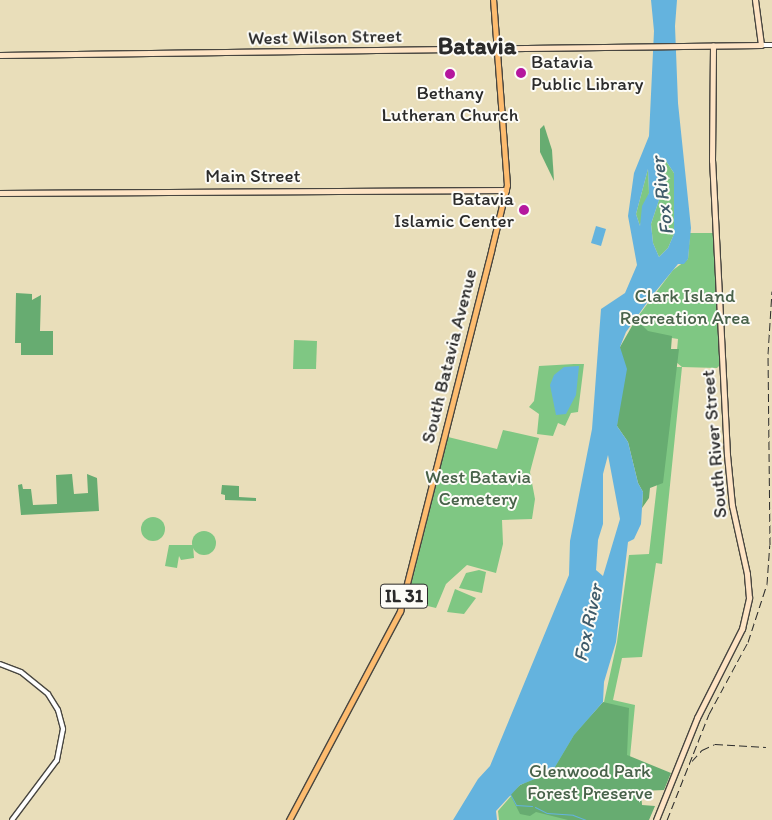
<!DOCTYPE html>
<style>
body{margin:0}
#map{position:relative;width:772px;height:820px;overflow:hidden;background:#e9deba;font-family:Itim,sans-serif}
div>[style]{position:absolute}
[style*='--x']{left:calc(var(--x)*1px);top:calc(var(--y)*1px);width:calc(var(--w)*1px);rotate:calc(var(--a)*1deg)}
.green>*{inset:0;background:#7fc783}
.round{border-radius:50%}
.forest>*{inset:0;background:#67ac71}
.water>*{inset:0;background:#64b3de}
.stream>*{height:1px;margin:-0.5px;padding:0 0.5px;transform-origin:0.5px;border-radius:0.5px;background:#64b3de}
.roads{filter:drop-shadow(1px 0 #484640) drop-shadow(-1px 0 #484640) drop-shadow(0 1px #484640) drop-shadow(0 -1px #484640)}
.tertiary>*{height:4px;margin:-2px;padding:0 2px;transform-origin:2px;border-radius:2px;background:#fff}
.secondary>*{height:4.5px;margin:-2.25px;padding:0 2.25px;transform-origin:2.25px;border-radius:2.25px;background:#fee4c5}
.primary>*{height:5px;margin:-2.5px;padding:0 2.5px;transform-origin:2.5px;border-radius:2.5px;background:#fdbc6f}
.rail>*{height:1px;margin-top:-0.5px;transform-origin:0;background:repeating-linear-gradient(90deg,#2b2b2b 0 8px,transparent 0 12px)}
.dots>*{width:14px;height:14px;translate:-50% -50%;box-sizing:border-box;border:2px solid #fdfcf7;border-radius:50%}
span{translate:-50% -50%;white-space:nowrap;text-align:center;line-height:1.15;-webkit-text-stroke:4px #fdfcf7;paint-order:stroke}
.shield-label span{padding:1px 4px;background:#fdfcf7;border:1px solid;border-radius:4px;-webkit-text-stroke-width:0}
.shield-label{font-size:18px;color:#2b2b2b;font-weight:700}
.street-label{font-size:19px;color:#2b2b2b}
.poi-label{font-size:19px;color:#2b2b2b}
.left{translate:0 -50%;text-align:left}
.right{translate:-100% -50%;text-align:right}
.park-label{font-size:19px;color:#48624a}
.water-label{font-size:20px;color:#3f5b6a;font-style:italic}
.district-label{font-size:24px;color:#2b2b2b;font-weight:700}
</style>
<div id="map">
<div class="green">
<div style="clip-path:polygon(666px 161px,674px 173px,674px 234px,668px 248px,659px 257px,653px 243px,651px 224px,663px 188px,660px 166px)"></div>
<div style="clip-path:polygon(648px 169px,649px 193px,640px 226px,636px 214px)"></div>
<div style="clip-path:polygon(690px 233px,714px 233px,721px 364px,717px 368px,682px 367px,662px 564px,656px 563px,642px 657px,622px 658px,613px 700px,635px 705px,630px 757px,629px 820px,499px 820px,498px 811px,512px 795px,604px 702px,617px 642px,629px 555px,649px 554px,662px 442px,627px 367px,682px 367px,676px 362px,678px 339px,653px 335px,641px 328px,636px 319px,673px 270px,688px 259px)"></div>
<div style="clip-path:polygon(294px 340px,317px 341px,316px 369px,293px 369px)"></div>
<div style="clip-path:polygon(574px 364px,584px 364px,578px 412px,571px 413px,565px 426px,558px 423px,553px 436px,537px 434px,539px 414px,529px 407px,534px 401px,539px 366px)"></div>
<div style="clip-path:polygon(503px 430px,539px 438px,530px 472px,535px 499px,532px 519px,502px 520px,503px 544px,496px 573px,467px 565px,446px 584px,436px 608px,407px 601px,448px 437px,497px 449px)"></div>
<div class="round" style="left:141px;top:517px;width:24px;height:24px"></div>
<div class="round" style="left:192px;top:531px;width:24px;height:24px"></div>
<div style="clip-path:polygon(169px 545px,193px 545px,194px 558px,181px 560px,179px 556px,177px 568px,165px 566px)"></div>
<div style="clip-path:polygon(479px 570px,486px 572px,482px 593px,459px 588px,466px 573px)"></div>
<div style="clip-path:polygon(455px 589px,476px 598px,464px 614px,447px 612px)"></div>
</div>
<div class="forest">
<div style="clip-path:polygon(544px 125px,552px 150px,554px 181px,540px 152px,540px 129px)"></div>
<div style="clip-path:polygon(16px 293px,32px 294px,32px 300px,41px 295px,40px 331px,53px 331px,53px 355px,21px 355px,21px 343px,15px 343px)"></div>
<div style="clip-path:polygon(636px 319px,648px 331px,672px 336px,671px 349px,679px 349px,663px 483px,650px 488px,649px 498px,642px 508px,643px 492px,638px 483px,628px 442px,617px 426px,620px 347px)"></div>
<div style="clip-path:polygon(72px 474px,74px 494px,88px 493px,87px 474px,97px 478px,99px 511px,21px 515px,18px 485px,22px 484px,23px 489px,31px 489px,33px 505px,57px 504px,56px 475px)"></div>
<div style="clip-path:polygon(222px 485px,239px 486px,239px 497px,256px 498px,256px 501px,225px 500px,225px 495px,221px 494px)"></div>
<div style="clip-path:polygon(603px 702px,629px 708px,627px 755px,671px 773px,664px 790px,641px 791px,642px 805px,655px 806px,649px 820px,568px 820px,536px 812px,530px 816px,520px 814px,510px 794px,520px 785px,552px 772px,574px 735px)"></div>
</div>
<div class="water">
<div style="clip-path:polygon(evenodd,651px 0,677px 0,675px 26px,678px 103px,691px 228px,688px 259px,684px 264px,678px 264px,651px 297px,626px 332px,620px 347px,627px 369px,617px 426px,628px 442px,638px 483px,643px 492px,641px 524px,634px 539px,628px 542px,616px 642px,604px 682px,603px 702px,574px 735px,552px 772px,520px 785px,496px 811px,497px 820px,453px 820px,478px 779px,490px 766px,569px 575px,570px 541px,592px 429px,601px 309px,625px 293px,637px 265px,628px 216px,634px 173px,649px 136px,654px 31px,651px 0,666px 161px,674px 173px,674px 234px,668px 248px,659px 257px,653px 243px,651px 224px,663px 188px,660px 166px,666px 161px,651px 0,648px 169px,649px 193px,642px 206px,640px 226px,636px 214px,648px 169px,651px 0,608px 455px,620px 519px,603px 576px,596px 570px,598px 540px,603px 524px,603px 474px,608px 455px)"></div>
<div style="clip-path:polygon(596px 226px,606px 229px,601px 246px,591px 243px)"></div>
<div style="clip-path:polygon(579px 366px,576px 395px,566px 414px,556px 415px,550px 385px,554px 375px,564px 367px)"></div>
</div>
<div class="stream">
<div style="--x:510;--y:794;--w:13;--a:61"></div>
<div style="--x:516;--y:805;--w:16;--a:4"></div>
<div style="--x:535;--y:807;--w:13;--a:27"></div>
<div style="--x:547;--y:813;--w:26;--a:4"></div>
<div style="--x:573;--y:815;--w:14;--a:21"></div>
</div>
<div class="roads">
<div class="tertiary">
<div style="--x:761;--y:45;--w:11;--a:0"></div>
<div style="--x:0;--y:664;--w:22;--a:21"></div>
<div style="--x:21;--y:672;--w:35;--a:39"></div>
<div style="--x:48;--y:694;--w:19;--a:58"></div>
<div style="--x:58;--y:710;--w:20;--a:75"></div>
<div style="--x:63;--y:729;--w:32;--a:101"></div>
<div style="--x:57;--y:760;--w:75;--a:126.9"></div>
</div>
<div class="secondary">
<div style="--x:0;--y:55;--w:761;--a:-0.75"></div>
<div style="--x:761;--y:45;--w:45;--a:-97.6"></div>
<div style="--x:0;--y:193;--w:506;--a:-0.34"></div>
<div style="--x:656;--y:820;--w:110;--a:-68.1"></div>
<div style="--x:697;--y:718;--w:100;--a:-63.2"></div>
<div style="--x:742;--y:629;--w:32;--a:-77"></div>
<div style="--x:749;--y:598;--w:24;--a:-95"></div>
<div style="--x:747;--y:574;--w:70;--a:-102.4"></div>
<div style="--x:732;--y:506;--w:51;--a:-95.6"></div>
<div style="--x:727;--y:455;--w:294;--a:-92.9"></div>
<div style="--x:712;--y:161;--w:115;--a:-89.5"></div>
</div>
<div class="primary">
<div style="--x:289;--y:820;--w:237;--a:-62"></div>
<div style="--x:400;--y:611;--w:371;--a:-75.8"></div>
<div style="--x:491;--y:251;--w:68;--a:-76.4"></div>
<div style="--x:507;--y:185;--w:186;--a:-94.3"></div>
</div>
</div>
<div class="rail">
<div style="--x:692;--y:761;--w:15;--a:-48"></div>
<div style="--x:702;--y:750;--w:14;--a:-25"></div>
<div style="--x:715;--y:744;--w:51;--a:3.4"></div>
<div style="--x:667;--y:820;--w:114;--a:-68.4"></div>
<div style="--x:709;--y:714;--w:82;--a:-61.6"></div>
<div style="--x:748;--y:642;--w:61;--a:-71.9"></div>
<div style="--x:767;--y:584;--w:39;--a:-86"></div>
<div style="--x:770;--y:545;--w:191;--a:-90.6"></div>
<div style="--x:768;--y:354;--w:63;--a:-86.4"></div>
</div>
<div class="dots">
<div style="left:521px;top:73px;background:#b5179e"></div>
<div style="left:450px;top:74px;background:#b5179e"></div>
<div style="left:524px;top:210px;background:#b5179e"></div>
</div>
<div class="shield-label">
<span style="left:404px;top:596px">IL 31</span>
</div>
<div class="street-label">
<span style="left:325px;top:37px;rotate:-1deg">West Wilson Street</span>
<span style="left:253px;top:176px">Main Street</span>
<span style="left:449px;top:356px;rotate:-76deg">South Batavia Avenue</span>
<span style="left:714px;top:444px;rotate:-95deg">South River Street</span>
</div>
<div class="poi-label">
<span class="left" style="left:531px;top:73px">Batavia<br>Public Library</span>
<span style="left:450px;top:104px">Bethany<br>Lutheran Church</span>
<span class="right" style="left:514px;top:210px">Batavia<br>Islamic Center</span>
</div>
<div class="park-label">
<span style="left:685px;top:307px">Clark Island<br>Recreation Area</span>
<span style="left:478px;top:488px">West Batavia<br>Cemetery</span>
<span style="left:590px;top:782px">Glenwood Park<br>Forest Preserve</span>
</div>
<div class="water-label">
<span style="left:662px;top:196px;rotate:-97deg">Fox River</span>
<span style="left:588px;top:623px;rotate:-78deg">Fox River</span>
</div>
<div class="district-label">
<span style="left:477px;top:46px">Batavia</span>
</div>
</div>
